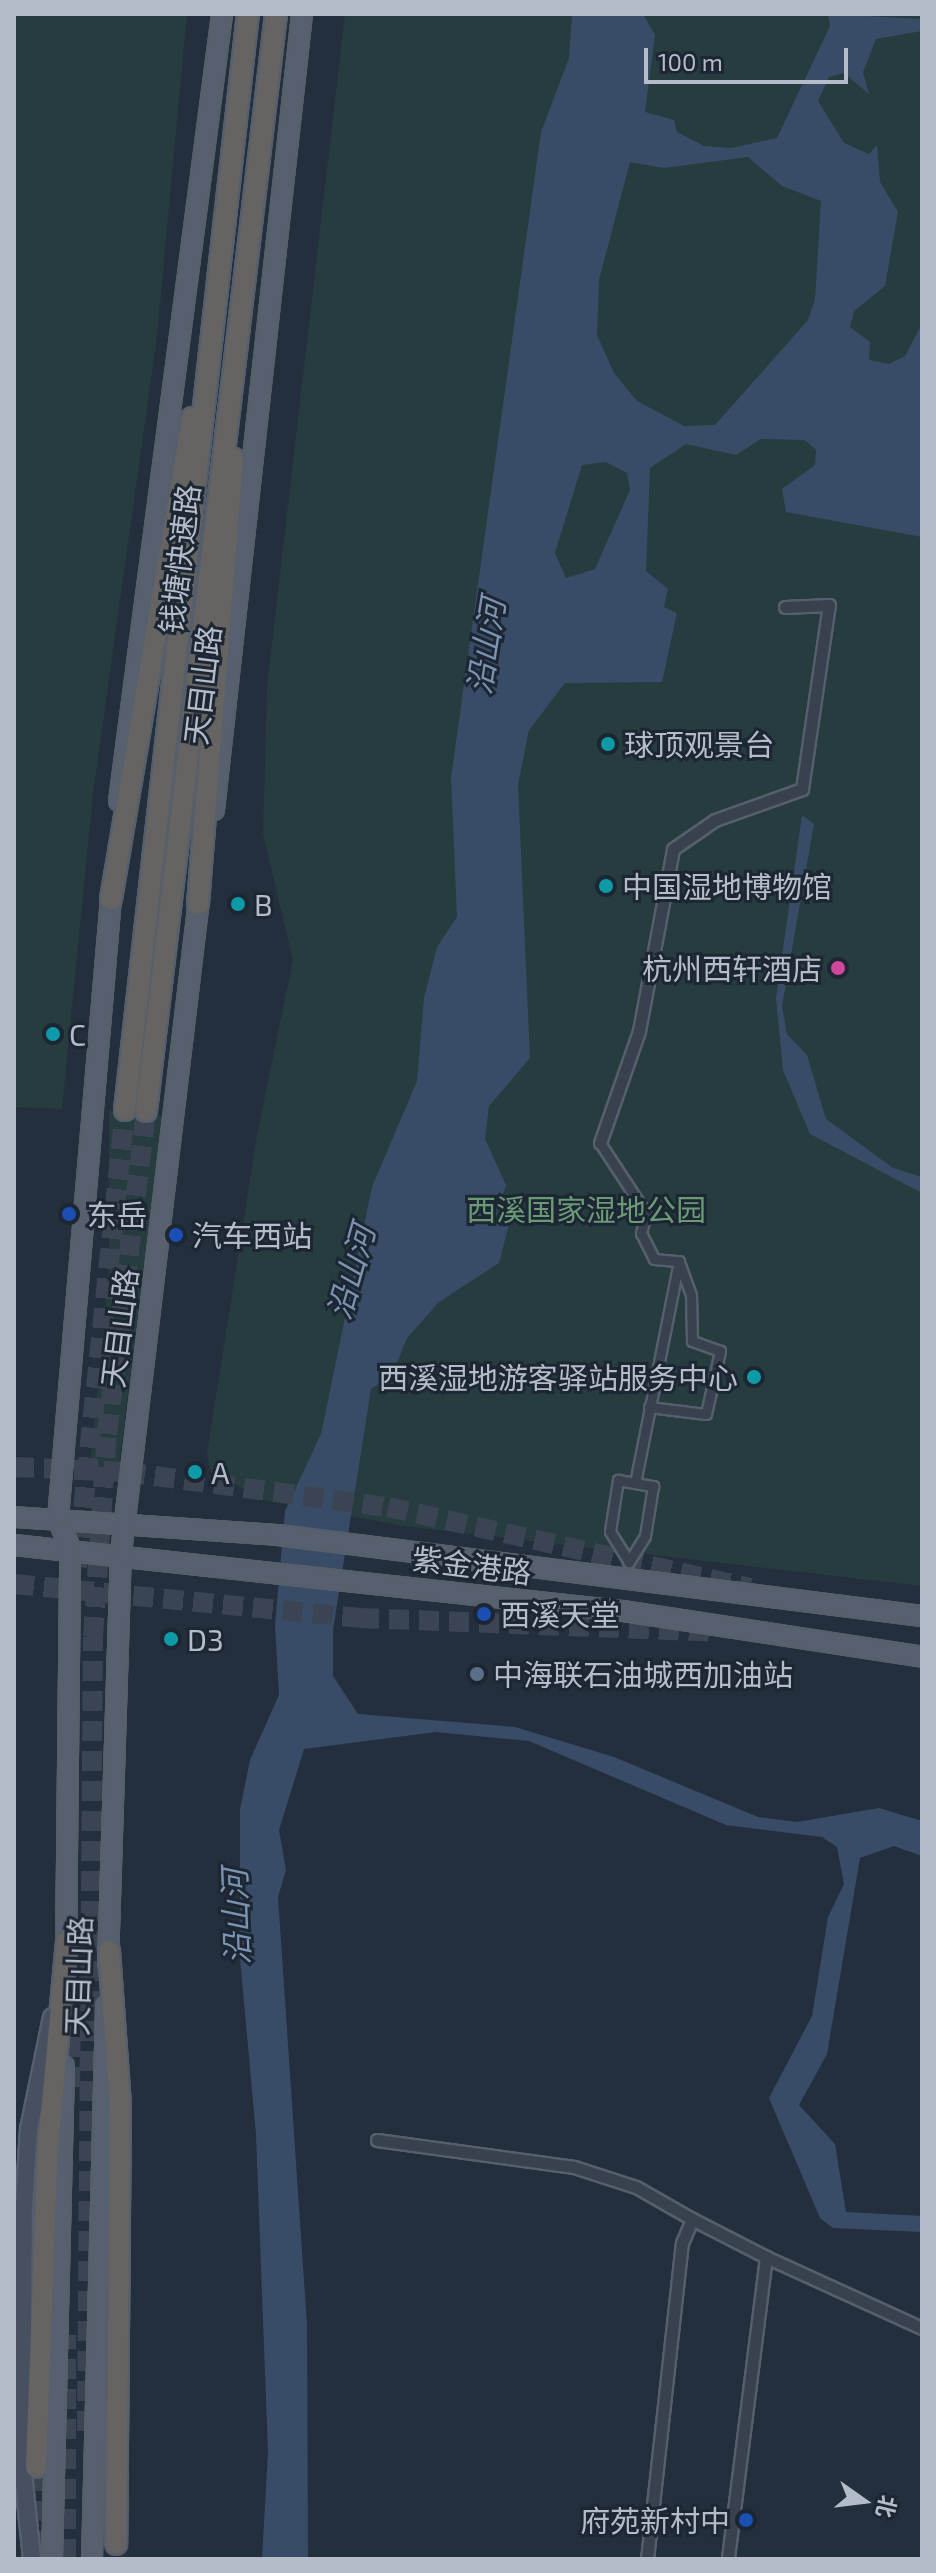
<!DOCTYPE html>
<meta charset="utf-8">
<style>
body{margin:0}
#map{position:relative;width:936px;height:2573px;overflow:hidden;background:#242f3e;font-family:"Exo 2","Noto Sans SC",sans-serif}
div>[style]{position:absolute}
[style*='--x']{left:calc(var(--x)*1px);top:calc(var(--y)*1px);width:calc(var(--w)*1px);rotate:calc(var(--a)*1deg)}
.green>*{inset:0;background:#263c3f}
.water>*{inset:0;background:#394c67}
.trunk-tunnel>*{height:20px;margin-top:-10px;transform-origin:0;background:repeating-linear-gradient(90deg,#3a4453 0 20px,transparent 0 30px)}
.roads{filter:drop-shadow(2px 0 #565f6c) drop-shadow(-2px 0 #565f6c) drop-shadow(0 2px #565f6c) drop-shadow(0 -2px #565f6c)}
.pedestrian>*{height:9px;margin:-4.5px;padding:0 4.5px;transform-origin:4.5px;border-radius:4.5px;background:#38414e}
.minor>*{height:11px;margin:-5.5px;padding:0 5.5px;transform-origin:5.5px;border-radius:5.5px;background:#38414e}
.secondary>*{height:16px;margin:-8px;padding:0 8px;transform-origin:8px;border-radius:8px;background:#465061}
.primary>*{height:18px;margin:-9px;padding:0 9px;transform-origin:9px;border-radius:9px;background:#56606e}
.trunk>*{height:20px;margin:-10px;padding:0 10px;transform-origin:10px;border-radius:10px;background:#656462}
.dots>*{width:22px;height:22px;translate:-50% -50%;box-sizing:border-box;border:4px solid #1d2633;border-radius:50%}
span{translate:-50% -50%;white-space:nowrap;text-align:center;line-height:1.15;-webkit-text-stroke:6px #1d2633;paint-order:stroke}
.street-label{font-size:30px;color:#b4bcc9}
.poi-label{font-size:30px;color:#b4bcc9}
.left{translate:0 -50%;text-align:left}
.right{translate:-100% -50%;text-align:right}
.park-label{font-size:30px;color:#6b9a76}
.water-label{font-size:32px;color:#7c92b1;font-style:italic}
.frame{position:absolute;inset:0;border:16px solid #b4bcc9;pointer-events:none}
.north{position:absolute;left:824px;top:2461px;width:80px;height:80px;-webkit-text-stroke:6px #1d2633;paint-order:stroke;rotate:104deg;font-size:22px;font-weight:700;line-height:32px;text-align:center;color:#b4bcc9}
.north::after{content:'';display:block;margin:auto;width:28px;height:36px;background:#b4bcc9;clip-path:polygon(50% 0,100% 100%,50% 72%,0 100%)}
.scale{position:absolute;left:644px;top:48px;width:204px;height:36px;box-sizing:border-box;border:4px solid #b4bcc9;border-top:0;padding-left:10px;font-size:24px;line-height:28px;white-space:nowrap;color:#b4bcc9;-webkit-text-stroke:6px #1d2633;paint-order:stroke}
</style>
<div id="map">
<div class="green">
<div style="clip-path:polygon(14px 14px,187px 14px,157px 336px,93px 794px,62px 1109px,14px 1107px)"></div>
<div style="clip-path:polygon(345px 14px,922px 14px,922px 1586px,403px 1526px,265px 1500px,211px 1473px,207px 1454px,257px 1135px,293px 960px,263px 834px,267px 686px)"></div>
<div style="clip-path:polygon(109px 1111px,163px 1116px,119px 1465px,109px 1480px,90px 1476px,90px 1463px,109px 1277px)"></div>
</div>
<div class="water">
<div style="clip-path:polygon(evenodd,572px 14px,643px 14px,655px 35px,645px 112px,674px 120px,677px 132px,704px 146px,731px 148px,777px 138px,830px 26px,828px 14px,922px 19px,922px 31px,876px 39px,863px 72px,869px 94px,844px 73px,829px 77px,818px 101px,844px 143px,869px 154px,877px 145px,880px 182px,898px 212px,885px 286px,854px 311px,850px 327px,870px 342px,869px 360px,889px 364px,905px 356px,922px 324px,922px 537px,786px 512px,782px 489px,815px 465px,816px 450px,805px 440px,761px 439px,736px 455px,686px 444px,650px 468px,646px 571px,668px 589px,664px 607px,677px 613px,662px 682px,565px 683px,529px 730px,518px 784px,530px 1058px,489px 1106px,485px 1139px,506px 1185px,495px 1220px,509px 1224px,499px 1263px,439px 1302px,407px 1338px,392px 1375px,371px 1389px,333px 1630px,333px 1676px,358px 1714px,515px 1727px,614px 1757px,758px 1817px,797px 1822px,879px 1808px,922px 1821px,922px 1856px,894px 1846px,860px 1858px,827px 2054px,799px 2105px,835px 2144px,846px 2212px,922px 2216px,922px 2232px,833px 2228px,820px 2218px,769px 2098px,812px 2016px,828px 1917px,844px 1884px,837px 1847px,822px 1837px,726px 1825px,529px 1741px,436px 1732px,304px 1749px,279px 1830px,286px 1870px,278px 1897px,307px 2325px,308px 2559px,262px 2559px,268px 2452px,256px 2134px,240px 1958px,240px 1810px,250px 1760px,279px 1695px,275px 1625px,285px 1511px,321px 1434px,372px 1187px,417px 1081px,424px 998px,437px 947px,457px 917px,451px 778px,541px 132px,569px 58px,572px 14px,748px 157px,782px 186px,821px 201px,815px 299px,808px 320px,715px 425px,684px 426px,637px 401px,614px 373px,597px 335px,599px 280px,630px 162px,664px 168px,748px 157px,572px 14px,606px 462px,627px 473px,630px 490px,595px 569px,566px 578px,555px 553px,582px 465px,606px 462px)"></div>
<div style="clip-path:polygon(802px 815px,814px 824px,782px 1006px,787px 1034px,807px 1055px,826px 1119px,893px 1168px,922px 1177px,922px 1193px,810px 1134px,783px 1070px,776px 998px)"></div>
</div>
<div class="trunk-tunnel">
<div style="--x:14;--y:1467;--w:111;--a:2.6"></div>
<div style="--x:125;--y:1472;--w:265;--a:7.6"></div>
<div style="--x:388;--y:1507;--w:371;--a:12.6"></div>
<div style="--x:77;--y:1567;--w:460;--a:-84"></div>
<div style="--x:14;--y:1584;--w:347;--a:5.6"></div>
<div style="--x:359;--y:1618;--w:357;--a:2.2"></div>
<div style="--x:70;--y:2087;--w:100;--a:-89.4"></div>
<div style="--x:87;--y:2431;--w:794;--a:-89.57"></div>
<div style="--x:93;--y:1637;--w:203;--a:-86.1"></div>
<div style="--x:107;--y:1434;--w:325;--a:-83.1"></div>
<div style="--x:36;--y:2551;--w:84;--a:-90"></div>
<div style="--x:66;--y:2559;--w:224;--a:-90"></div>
</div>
<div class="roads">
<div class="pedestrian">
<div style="--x:600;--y:1143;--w:84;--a:56.7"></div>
<div style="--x:646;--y:1213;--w:21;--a:104"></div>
<div style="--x:641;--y:1233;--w:29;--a:63"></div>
<div style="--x:654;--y:1259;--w:25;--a:5"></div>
<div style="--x:679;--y:1261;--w:226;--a:101.2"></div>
<div style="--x:649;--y:1407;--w:57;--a:7"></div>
<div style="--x:706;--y:1414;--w:65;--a:-77.5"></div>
<div style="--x:720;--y:1351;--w:30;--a:-160"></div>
<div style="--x:692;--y:1341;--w:46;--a:-91.2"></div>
<div style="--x:691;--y:1295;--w:33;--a:-110"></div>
<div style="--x:618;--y:1480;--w:36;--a:10"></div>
<div style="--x:653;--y:1486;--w:51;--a:99.1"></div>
<div style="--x:645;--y:1536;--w:31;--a:122"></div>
<div style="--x:629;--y:1562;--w:36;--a:-122"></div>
<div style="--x:610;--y:1531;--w:52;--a:-81.1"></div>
</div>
<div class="minor">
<div style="--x:600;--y:1143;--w:119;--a:-70.8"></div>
<div style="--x:639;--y:1031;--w:185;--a:-79.4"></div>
<div style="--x:673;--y:849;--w:51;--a:-34.6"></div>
<div style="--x:715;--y:820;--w:92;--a:-19.6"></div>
<div style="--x:802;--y:789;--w:186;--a:-81.7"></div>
<div style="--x:829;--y:605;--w:44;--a:177.4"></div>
<div style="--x:377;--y:2140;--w:199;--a:7.8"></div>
<div style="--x:574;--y:2167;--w:65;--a:17.9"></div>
<div style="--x:636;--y:2187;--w:64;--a:29.7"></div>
<div style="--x:766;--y:2257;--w:171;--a:24.5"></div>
<div style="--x:647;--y:2559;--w:318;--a:-83.7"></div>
<div style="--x:682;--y:2243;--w:26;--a:-67"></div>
<div style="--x:692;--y:2219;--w:83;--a:27.2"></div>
<div style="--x:766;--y:2257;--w:304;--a:97.2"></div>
</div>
<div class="secondary">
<div style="--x:32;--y:2559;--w:96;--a:-96"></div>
<div style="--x:22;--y:2464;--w:258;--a:-89.6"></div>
<div style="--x:24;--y:2206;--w:77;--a:-86.3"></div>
<div style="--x:29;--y:2129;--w:114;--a:-78.4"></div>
</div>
<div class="primary">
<div style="--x:119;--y:801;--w:794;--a:-82.54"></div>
<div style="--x:214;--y:810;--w:801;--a:-83.69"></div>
<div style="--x:14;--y:1517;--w:265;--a:3.9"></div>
<div style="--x:278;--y:1535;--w:649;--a:7.17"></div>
<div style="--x:14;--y:1545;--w:613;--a:6.19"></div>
<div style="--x:623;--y:1611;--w:303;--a:8.7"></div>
<div style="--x:66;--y:1953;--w:404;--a:-89.4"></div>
<div style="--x:70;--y:1549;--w:33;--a:-111"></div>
<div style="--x:58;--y:1518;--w:633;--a:-85.11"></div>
<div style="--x:108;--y:1964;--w:411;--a:-88.2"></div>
<div style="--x:121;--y:1553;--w:667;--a:-83.19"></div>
<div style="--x:52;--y:2559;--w:493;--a:-88.6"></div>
<div style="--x:92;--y:2559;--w:553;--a:-88.55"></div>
</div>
<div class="trunk">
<div style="--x:111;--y:899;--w:488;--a:-80.4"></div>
<div style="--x:198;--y:904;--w:447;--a:-85.5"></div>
<div style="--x:125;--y:1110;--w:1103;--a:-83.6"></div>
<div style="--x:146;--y:1111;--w:1105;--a:-83.24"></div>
<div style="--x:109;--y:1951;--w:153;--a:85.9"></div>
<div style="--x:120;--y:2104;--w:440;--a:90.5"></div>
<div style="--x:36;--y:2467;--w:321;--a:-87.9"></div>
<div style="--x:48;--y:2146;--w:206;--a:-84.7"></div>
</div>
</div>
<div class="dots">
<div style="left:608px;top:744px;background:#0f9aa8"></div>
<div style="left:606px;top:886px;background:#0f9aa8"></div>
<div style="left:238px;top:904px;background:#0f9aa8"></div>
<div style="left:838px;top:968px;background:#d1479c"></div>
<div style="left:53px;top:1034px;background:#0f9aa8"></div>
<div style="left:69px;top:1214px;background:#1a4fb4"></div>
<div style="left:176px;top:1235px;background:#1a4fb4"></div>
<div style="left:754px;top:1377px;background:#0f9aa8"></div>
<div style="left:195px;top:1472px;background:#0f9aa8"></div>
<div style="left:484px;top:1614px;background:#1a4fb4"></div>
<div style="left:171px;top:1639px;background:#0f9aa8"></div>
<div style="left:477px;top:1674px;background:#5c6f8a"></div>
<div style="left:746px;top:2520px;background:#1a4fb4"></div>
</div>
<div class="street-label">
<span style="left:179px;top:559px;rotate:-83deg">钱塘快速路</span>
<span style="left:202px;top:685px;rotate:-83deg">天目山路</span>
<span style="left:119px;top:1328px;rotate:-83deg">天目山路</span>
<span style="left:472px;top:1565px;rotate:7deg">紫金港路</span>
<span style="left:78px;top:1976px;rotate:-88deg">天目山路</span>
</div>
<div class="poi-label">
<span class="left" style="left:624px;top:744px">球顶观景台</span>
<span class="left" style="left:622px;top:886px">中国湿地博物馆</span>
<span class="left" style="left:254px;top:904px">B</span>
<span class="right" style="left:822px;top:968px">杭州西轩酒店</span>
<span class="left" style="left:69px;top:1034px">C</span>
<span class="left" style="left:87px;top:1214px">东岳</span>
<span class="left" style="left:192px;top:1235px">汽车西站</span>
<span class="right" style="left:738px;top:1377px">西溪湿地游客驿站服务中心</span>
<span class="left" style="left:211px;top:1472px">A</span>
<span class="left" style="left:500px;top:1614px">西溪天堂</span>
<span class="left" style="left:187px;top:1639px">D3</span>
<span class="left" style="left:493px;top:1674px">中海联石油城西加油站</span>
<span class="right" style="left:730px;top:2520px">府苑新村中</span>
</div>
<div class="park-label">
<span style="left:586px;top:1209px">西溪国家湿地公园</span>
</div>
<div class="water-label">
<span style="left:485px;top:646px;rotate:-81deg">沿山河</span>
<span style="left:350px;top:1272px;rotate:-74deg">沿山河</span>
<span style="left:235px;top:1917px;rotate:-92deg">沿山河</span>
</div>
<div class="frame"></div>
<div class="north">北</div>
<div class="scale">100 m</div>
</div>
